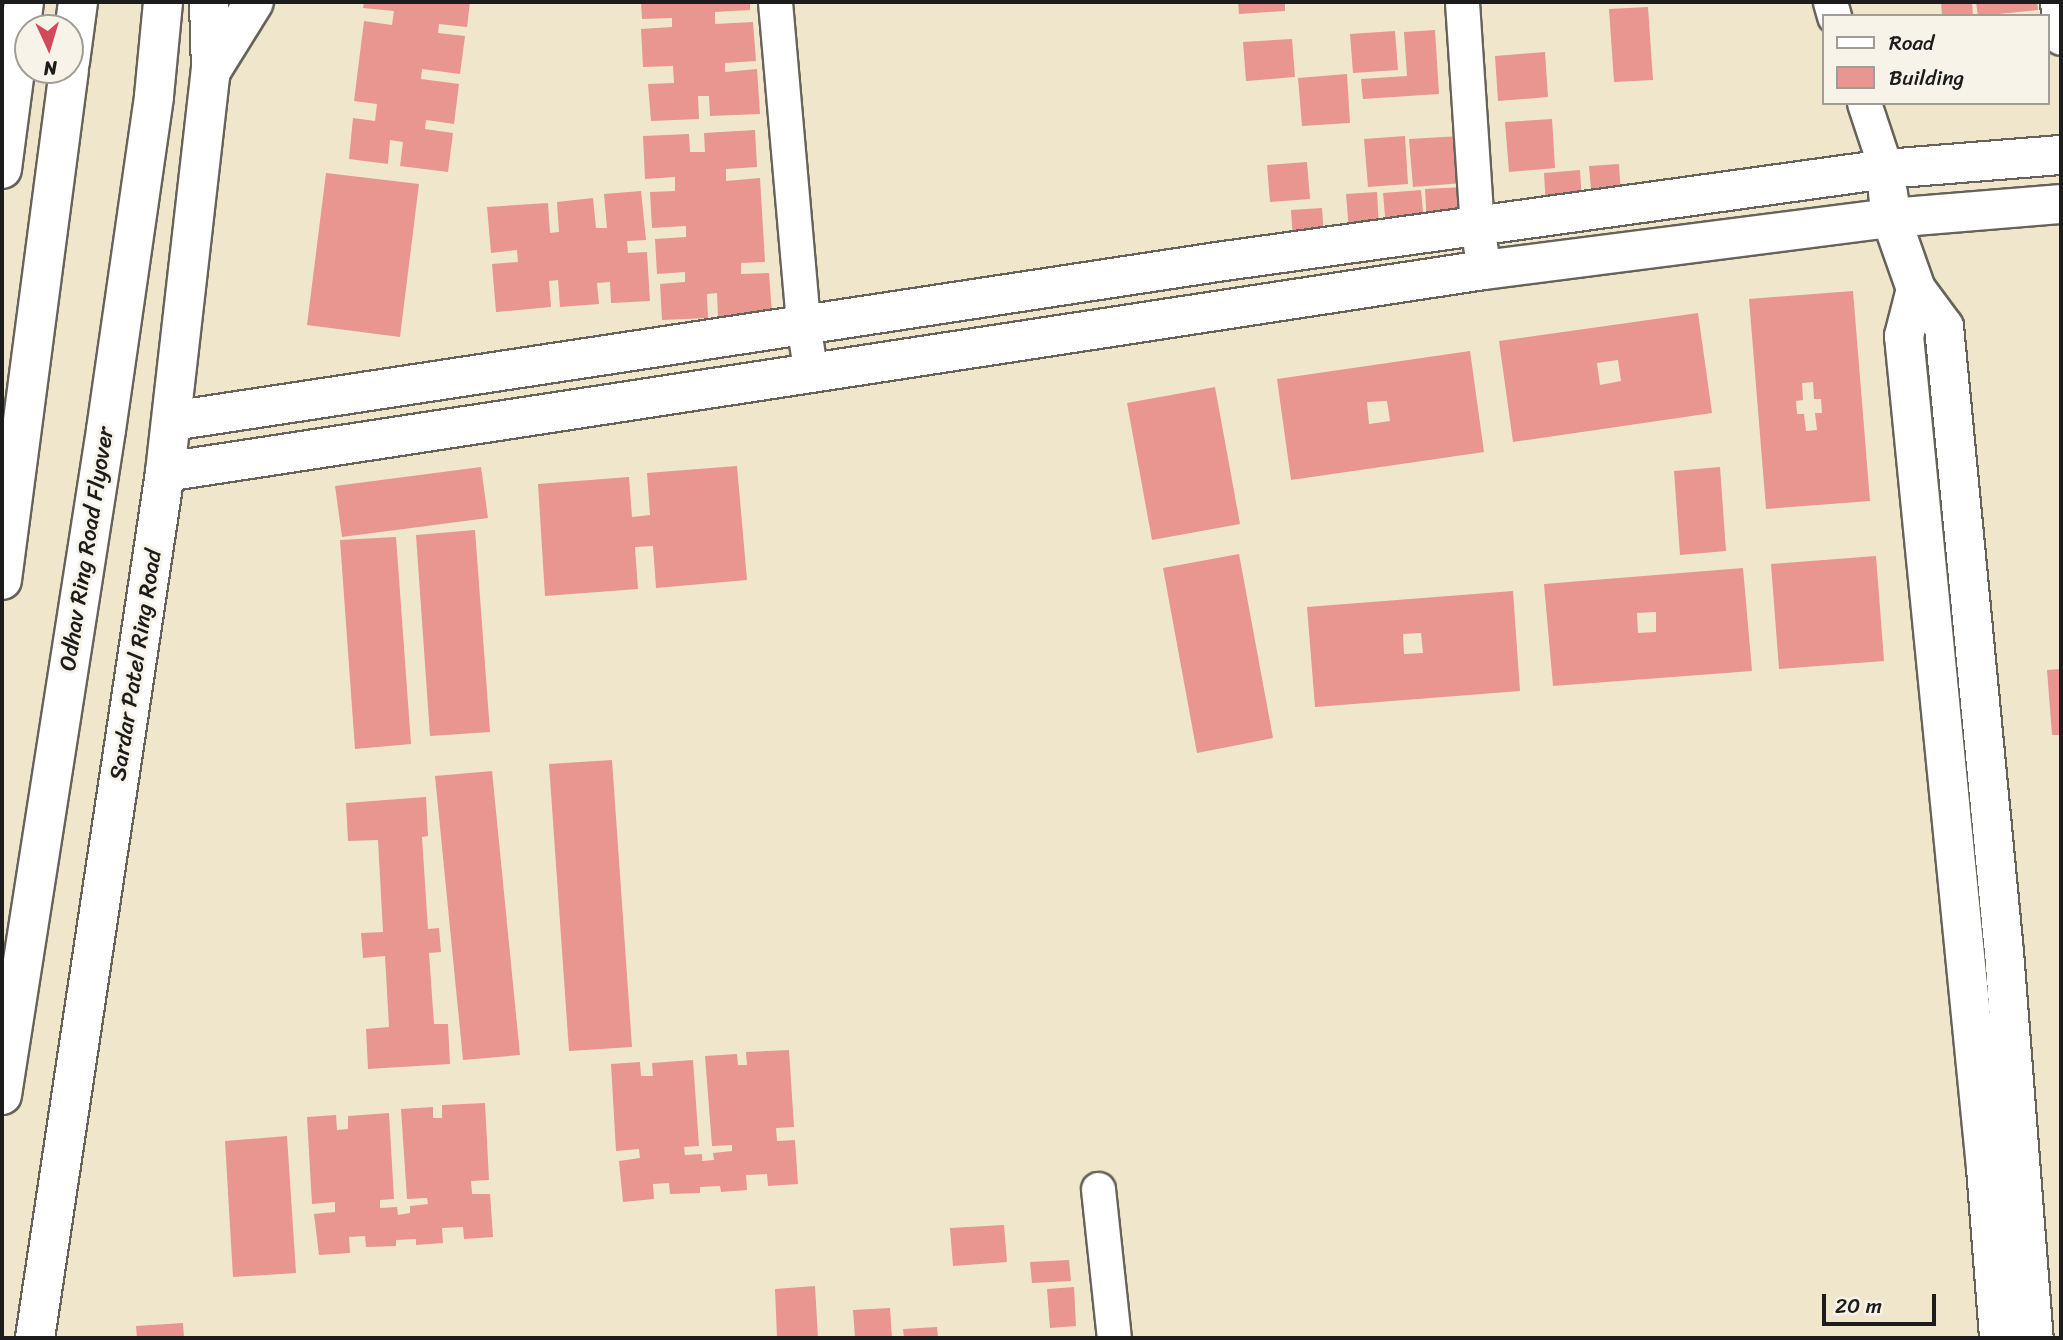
<!DOCTYPE html>
<style>
body{margin:0}
#map{position:relative;width:2063px;height:1340px;overflow:hidden;background:#f0e6cc;font-family:Sriracha,sans-serif}
div>[style]{position:absolute}
[style*='--x']{left:calc(var(--x)*1px);top:calc(var(--y)*1px);width:calc(var(--w)*1px);rotate:calc(var(--a)*1deg)}
.building>*{inset:0;background:#e99590}
.roads{filter:drop-shadow(2px 0 #66635a) drop-shadow(-2px 0 #66635a) drop-shadow(0 2px #66635a) drop-shadow(0 -2px #66635a)}
.street>*{height:33px;margin:-16.5px;padding:0 16.5px;transform-origin:16.5px;border-radius:16.5px;background:#fff}
.secondary>*{height:38px;margin:-19px;padding:0 19px;transform-origin:19px;border-radius:19px;background:#fff}
.highway>*{height:38px;margin:-19px;padding:0 19px;transform-origin:19px;border-radius:19px;background:#fff}
span{translate:-50% -50%;white-space:nowrap;text-align:center;line-height:1.15;-webkit-text-stroke:6px #f7f3e8;paint-order:stroke}
.street-label{font-size:23px;color:#1c1c1c}
.frame{position:absolute;inset:0;border:4px solid #1c1c1c;pointer-events:none}
.legend{position:absolute;left:1822px;top:14px;width:228px;height:91px;box-sizing:border-box;background:#f7f3e8;border:2px solid #9f9d96;margin:0;padding:9px 12px;list-style:none;font-size:21px;color:#1c1c1c}
.legend li{display:flex;align-items:center;gap:14px;height:35px}
.legend b{width:35px;border:2px solid #9f9d96}
.north{position:absolute;left:14px;top:14px;width:70px;height:70px;box-sizing:border-box;background:#f7f3e8;border:2px solid #9f9d96;border-radius:50%;rotate:176deg;font-size:19px;font-weight:700;line-height:28px;text-align:center;color:#1c1c1c}
.north::after{content:'';display:block;margin:auto;width:24px;height:32px;background:#d1495b;clip-path:polygon(50% 0,100% 100%,50% 72%,0 100%)}
.scale{position:absolute;left:1822px;top:1294px;width:114px;height:32px;box-sizing:border-box;border:4px solid #1c1c1c;border-top:0;padding-left:9px;font-size:21px;line-height:24px;white-space:nowrap;color:#1c1c1c;-webkit-text-stroke:5px #f7f3e8;paint-order:stroke}
</style>
<div id="map">
<div class="building">
<div style="clip-path:polygon(364px 2px,470px 2px,467px 27px,439px 24px,438px 33px,465px 36px,460px 74px,422px 69px,421px 79px,459px 84px,454px 124px,426px 120px,425px 129px,453px 133px,448px 172px,400px 166px,403px 142px,390px 140px,388px 164px,349px 159px,353px 118px,375px 121px,377px 104px,354px 101px,364px 21px,392px 25px,394px 11px,363px 8px)"></div>
<div style="clip-path:polygon(641px 2px,750px 2px,750px 10px,715px 12px,715px 24px,753px 22px,756px 61px,725px 63px,725px 72px,757px 69px,760px 114px,710px 116px,709px 96px,698px 96px,699px 119px,651px 121px,648px 84px,674px 83px,673px 66px,643px 67px,641px 29px,672px 27px,672px 18px,642px 19px)"></div>
<div style="clip-path:polygon(1238px 2px,1285px 2px,1285px 11px,1239px 14px)"></div>
<div style="clip-path:polygon(1941px 2px,1972px 2px,1973px 16px,1942px 16px)"></div>
<div style="clip-path:polygon(1976px 2px,2037px 2px,2038px 10px,1978px 16px)"></div>
<div style="clip-path:polygon(1648px 7px,1653px 80px,1614px 82px,1609px 9px)"></div>
<div style="clip-path:polygon(1435px 30px,1439px 94px,1363px 99px,1361px 79px,1407px 76px,1404px 32px)"></div>
<div style="clip-path:polygon(1395px 31px,1398px 70px,1353px 73px,1350px 34px)"></div>
<div style="clip-path:polygon(1292px 39px,1295px 77px,1246px 81px,1243px 42px)"></div>
<div style="clip-path:polygon(1545px 52px,1548px 97px,1498px 101px,1495px 56px)"></div>
<div style="clip-path:polygon(1347px 74px,1350px 123px,1302px 126px,1298px 78px)"></div>
<div style="clip-path:polygon(1552px 119px,1555px 168px,1509px 172px,1505px 122px)"></div>
<div style="clip-path:polygon(755px 130px,757px 167px,726px 169px,726px 181px,760px 178px,765px 262px,741px 263px,741px 274px,769px 273px,772px 314px,718px 317px,717px 293px,707px 294px,708px 318px,662px 320px,660px 284px,685px 282px,685px 272px,657px 274px,655px 239px,686px 237px,686px 226px,652px 228px,650px 192px,675px 191px,675px 177px,645px 179px,643px 136px,689px 134px,690px 152px,705px 152px,704px 133px)"></div>
<div style="clip-path:polygon(1405px 136px,1408px 184px,1368px 187px,1364px 139px)"></div>
<div style="clip-path:polygon(1460px 136px,1463px 183px,1413px 187px,1409px 139px)"></div>
<div style="clip-path:polygon(1307px 162px,1310px 199px,1270px 202px,1267px 165px)"></div>
<div style="clip-path:polygon(1619px 164px,1621px 199px,1592px 201px,1589px 166px)"></div>
<div style="clip-path:polygon(1580px 170px,1582px 204px,1546px 207px,1544px 173px)"></div>
<div style="clip-path:polygon(326px 173px,419px 184px,400px 337px,307px 325px)"></div>
<div style="clip-path:polygon(1464px 187px,1466px 222px,1427px 225px,1425px 189px)"></div>
<div style="clip-path:polygon(1421px 190px,1424px 224px,1386px 227px,1383px 193px)"></div>
<div style="clip-path:polygon(641px 191px,646px 240px,627px 241px,628px 253px,647px 252px,650px 301px,611px 303px,610px 282px,597px 283px,599px 304px,560px 307px,558px 280px,549px 281px,551px 307px,496px 312px,492px 264px,518px 262px,517px 250px,491px 253px,487px 207px,548px 203px,550px 233px,559px 232px,557px 202px,593px 198px,596px 228px,607px 228px,604px 194px)"></div>
<div style="clip-path:polygon(1377px 192px,1379px 229px,1349px 231px,1346px 194px)"></div>
<div style="clip-path:polygon(1322px 208px,1324px 237px,1293px 239px,1291px 210px)"></div>
<div style="clip-path:polygon(evenodd,1853px 291px,1870px 501px,1766px 509px,1749px 299px,1853px 291px,1813px 382px,1814px 399px,1821px 399px,1822px 413px,1815px 413px,1817px 430px,1806px 431px,1804px 414px,1797px 414px,1796px 401px,1803px 400px,1802px 383px,1813px 382px)"></div>
<div style="clip-path:polygon(evenodd,1698px 313px,1712px 413px,1513px 442px,1499px 341px,1698px 313px,1618px 360px,1621px 381px,1600px 385px,1597px 363px,1618px 360px)"></div>
<div style="clip-path:polygon(evenodd,1470px 351px,1484px 452px,1291px 480px,1277px 379px,1470px 351px,1387px 401px,1390px 421px,1369px 424px,1367px 402px,1387px 401px)"></div>
<div style="clip-path:polygon(1215px 387px,1240px 524px,1152px 540px,1127px 403px)"></div>
<div style="clip-path:polygon(737px 466px,747px 580px,656px 588px,653px 546px,635px 547px,638px 589px,545px 596px,538px 484px,629px 477px,632px 517px,650px 515px,647px 473px)"></div>
<div style="clip-path:polygon(481px 467px,488px 518px,342px 537px,335px 486px)"></div>
<div style="clip-path:polygon(1720px 467px,1726px 551px,1680px 555px,1674px 471px)"></div>
<div style="clip-path:polygon(475px 530px,490px 732px,430px 736px,416px 535px)"></div>
<div style="clip-path:polygon(396px 537px,411px 744px,355px 749px,340px 540px)"></div>
<div style="clip-path:polygon(1239px 554px,1273px 738px,1197px 753px,1163px 568px)"></div>
<div style="clip-path:polygon(1876px 556px,1884px 661px,1779px 669px,1771px 564px)"></div>
<div style="clip-path:polygon(evenodd,1743px 568px,1752px 671px,1553px 686px,1544px 584px,1743px 568px,1656px 612px,1656px 632px,1638px 633px,1637px 613px,1656px 612px)"></div>
<div style="clip-path:polygon(evenodd,1513px 591px,1520px 691px,1315px 707px,1307px 607px,1513px 591px,1421px 633px,1423px 653px,1404px 654px,1403px 634px,1421px 633px)"></div>
<div style="clip-path:polygon(2061px 669px,2061px 735px,2052px 735px,2047px 670px)"></div>
<div style="clip-path:polygon(612px 760px,632px 1047px,569px 1051px,549px 764px)"></div>
<div style="clip-path:polygon(492px 771px,520px 1055px,463px 1060px,435px 776px)"></div>
<div style="clip-path:polygon(426px 797px,428px 836px,422px 837px,428px 929px,439px 928px,441px 952px,429px 953px,434px 1024px,448px 1024px,450px 1064px,368px 1069px,366px 1029px,389px 1027px,385px 956px,363px 958px,361px 933px,383px 932px,378px 840px,348px 841px,346px 803px)"></div>
<div style="clip-path:polygon(789px 1050px,794px 1127px,776px 1128px,777px 1141px,795px 1140px,798px 1184px,768px 1186px,767px 1174px,746px 1175px,747px 1190px,721px 1192px,720px 1186px,700px 1187px,700px 1193px,670px 1194px,669px 1183px,653px 1184px,654px 1199px,623px 1202px,619px 1161px,640px 1158px,639px 1149px,616px 1151px,611px 1064px,640px 1062px,641px 1076px,653px 1076px,652px 1063px,693px 1060px,699px 1146px,684px 1147px,685px 1155px,702px 1154px,702px 1161px,714px 1160px,713px 1153px,732px 1151px,732px 1145px,712px 1146px,705px 1056px,737px 1054px,738px 1065px,747px 1065px,746px 1052px)"></div>
<div style="clip-path:polygon(485px 1103px,489px 1180px,471px 1181px,472px 1194px,490px 1194px,493px 1237px,464px 1239px,463px 1227px,442px 1228px,443px 1243px,416px 1245px,416px 1239px,396px 1240px,396px 1246px,366px 1247px,365px 1236px,349px 1237px,350px 1253px,319px 1255px,314px 1214px,335px 1212px,335px 1202px,312px 1204px,307px 1117px,336px 1115px,337px 1130px,348px 1129px,348px 1116px,389px 1113px,394px 1199px,380px 1200px,380px 1208px,397px 1207px,398px 1215px,410px 1213px,410px 1206px,428px 1204px,427px 1198px,407px 1199px,401px 1109px,433px 1107px,433px 1118px,442px 1118px,442px 1105px)"></div>
<div style="clip-path:polygon(287px 1136px,296px 1273px,233px 1277px,225px 1141px)"></div>
<div style="clip-path:polygon(1004px 1225px,1007px 1262px,953px 1266px,950px 1228px)"></div>
<div style="clip-path:polygon(1069px 1260px,1071px 1281px,1032px 1283px,1030px 1262px)"></div>
<div style="clip-path:polygon(815px 1286px,818px 1338px,777px 1338px,775px 1289px)"></div>
<div style="clip-path:polygon(1074px 1287px,1076px 1326px,1050px 1328px,1047px 1289px)"></div>
<div style="clip-path:polygon(890px 1308px,892px 1338px,855px 1338px,853px 1310px)"></div>
<div style="clip-path:polygon(183px 1323px,184px 1338px,137px 1338px,136px 1326px)"></div>
<div style="clip-path:polygon(937px 1327px,938px 1338px,904px 1338px,903px 1329px)"></div>
</div>
<div class="roads">
<div class="street">
<div style="--x:775;--y:2;--w:323;--a:85"></div>
<div style="--x:803;--y:324;--w:51;--a:80.9"></div>
<div style="--x:1462;--y:2;--w:225;--a:86.2"></div>
<div style="--x:1477;--y:226;--w:45;--a:81"></div>
<div style="--x:1830;--y:2;--w:15;--a:74"></div>
<div style="--x:2057;--y:2;--w:36;--a:84"></div>
<div style="--x:1864;--y:103;--w:70;--a:71.6"></div>
<div style="--x:1098;--y:1189;--w:150;--a:83.9"></div>
</div>
<div class="secondary">
<div style="--x:209;--y:2;--w:69;--a:88.3"></div>
<div style="--x:2;--y:169;--w:168;--a:-82.5"></div>
<div style="--x:1888;--y:193;--w:25;--a:83"></div>
<div style="--x:1891;--y:218;--w:75;--a:70.6"></div>
<div style="--x:1916;--y:289;--w:47;--a:53.6"></div>
<div style="--x:1944;--y:327;--w:628;--a:84.52"></div>
<div style="--x:2004;--y:952;--w:387;--a:85.6"></div>
<div style="--x:1916;--y:289;--w:49;--a:104.3"></div>
<div style="--x:1904;--y:336;--w:836;--a:84.37"></div>
<div style="--x:1986;--y:1168;--w:170;--a:85.6"></div>
<div style="--x:172;--y:421;--w:1057;--a:-8.65"></div>
<div style="--x:1217;--y:262;--w:675;--a:-7.91"></div>
<div style="--x:1886;--y:169;--w:176;--a:-4.6"></div>
<div style="--x:165;--y:472;--w:1334;--a:-8.71"></div>
<div style="--x:1484;--y:270;--w:410;--a:-7.3"></div>
<div style="--x:1891;--y:218;--w:171;--a:-4.7"></div>
<div style="--x:35;--y:1338;--w:876;--a:-81.46"></div>
<div style="--x:165;--y:472;--w:404;--a:-83.5"></div>
<div style="--x:211;--y:71;--w:81;--a:-58.1"></div>
</div>
<div class="highway">
<div style="--x:70;--y:62;--w:61;--a:-82.4"></div>
<div style="--x:2;--y:580;--w:514;--a:-82.52"></div>
<div style="--x:2;--y:1095;--w:673;--a:-81.11"></div>
<div style="--x:106;--y:430;--w:337;--a:-81.8"></div>
<div style="--x:154;--y:96;--w:94;--a:-84.5"></div>
</div>
</div>
<div class="street-label">
<span style="left:87px;top:549px;rotate:-81deg">Odhav Ring Road Flyover</span>
<span style="left:136px;top:665px;rotate:-81deg">Sardar Patel Ring Road</span>
</div>
<div class="frame"></div>
<ul class="legend">
<li><b style="height:9px;background:#fff"></b>Road</li>
<li><b style="height:19px;background:#e99590"></b>Building</li>
</ul>
<div class="north">N</div>
<div class="scale">20 m</div>
</div>
